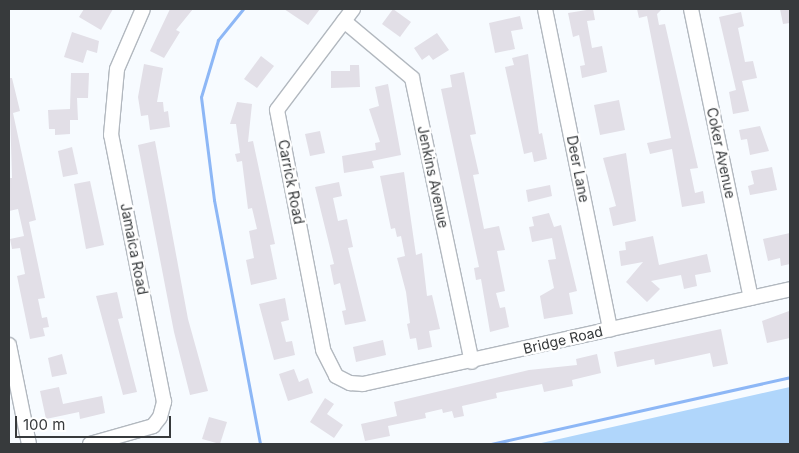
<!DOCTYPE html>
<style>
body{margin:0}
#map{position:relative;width:799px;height:453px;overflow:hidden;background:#f7fbff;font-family:Inter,sans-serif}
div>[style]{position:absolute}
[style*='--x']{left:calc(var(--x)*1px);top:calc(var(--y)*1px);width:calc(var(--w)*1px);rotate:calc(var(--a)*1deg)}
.green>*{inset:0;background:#b0d6fb}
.stream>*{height:3px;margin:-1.5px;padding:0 1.5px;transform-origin:1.5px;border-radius:1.5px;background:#8db7f6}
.building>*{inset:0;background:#e2dfe7}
.roads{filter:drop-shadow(1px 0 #b2b8bf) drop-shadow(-1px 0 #b2b8bf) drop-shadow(0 1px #b2b8bf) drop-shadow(0 -1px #b2b8bf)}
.minor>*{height:14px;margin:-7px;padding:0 7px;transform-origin:7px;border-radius:7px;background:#fff}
span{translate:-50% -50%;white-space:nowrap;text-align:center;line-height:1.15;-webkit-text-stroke:4.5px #fff;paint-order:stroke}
.street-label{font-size:14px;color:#373a3c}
.frame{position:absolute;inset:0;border:10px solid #373a3c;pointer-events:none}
.scale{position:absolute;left:15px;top:416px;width:156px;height:22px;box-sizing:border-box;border:2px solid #373a3c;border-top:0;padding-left:6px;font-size:15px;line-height:18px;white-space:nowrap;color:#373a3c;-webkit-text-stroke:4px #fff;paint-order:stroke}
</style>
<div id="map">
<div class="green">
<div style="clip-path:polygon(790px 387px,790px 444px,537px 444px,670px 414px)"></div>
</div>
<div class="stream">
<div style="--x:243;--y:9;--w:40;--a:129"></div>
<div style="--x:218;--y:40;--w:59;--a:106.6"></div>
<div style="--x:201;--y:97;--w:104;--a:82.8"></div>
<div style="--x:214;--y:200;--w:248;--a:79.3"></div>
<div style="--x:491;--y:444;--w:306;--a:-12.6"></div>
</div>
<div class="building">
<div style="clip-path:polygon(84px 9px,113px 9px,101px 30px,79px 17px)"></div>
<div style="clip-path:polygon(170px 9px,193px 9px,176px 30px,180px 32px,164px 58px,150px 51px)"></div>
<div style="clip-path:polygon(284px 9px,320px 9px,308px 25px)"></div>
<div style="clip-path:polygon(393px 9px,411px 22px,400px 37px,382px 24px)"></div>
<div style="clip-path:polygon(593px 9px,595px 20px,587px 21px,592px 48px,602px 46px,607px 72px,582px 78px,580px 66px,585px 65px,579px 35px,573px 37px,568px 13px)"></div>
<div style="clip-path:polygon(637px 9px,662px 9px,657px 14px,659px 25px,665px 24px,698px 168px,690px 169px,695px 193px,703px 191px,705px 203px,682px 207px,672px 149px,650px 154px,647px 143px,671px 138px,647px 16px,639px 18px)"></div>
<div style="clip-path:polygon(780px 9px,790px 9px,790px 23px,783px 24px)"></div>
<div style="clip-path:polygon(741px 12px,744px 26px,738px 28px,745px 62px,753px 61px,757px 78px,742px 81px,749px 111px,733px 114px,729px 92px,736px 90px,719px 17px)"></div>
<div style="clip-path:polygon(520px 16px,523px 29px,511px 31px,515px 49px,495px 53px,489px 23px)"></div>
<div style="clip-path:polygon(72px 32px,99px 41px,97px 53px,87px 50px,83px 63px,64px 57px)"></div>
<div style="clip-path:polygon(437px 33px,449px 50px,433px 60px,429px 55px,422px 60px,414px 48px)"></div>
<div style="clip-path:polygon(528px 54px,539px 134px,542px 133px,547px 159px,534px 162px,532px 152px,524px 154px,505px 67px,514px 65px,512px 58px)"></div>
<div style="clip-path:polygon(261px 56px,274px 66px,257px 88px,244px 79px)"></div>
<div style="clip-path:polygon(144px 64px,163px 68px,157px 102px,163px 102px,164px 112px,168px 111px,170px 127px,150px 130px,148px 115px,141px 116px,138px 97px)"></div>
<div style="clip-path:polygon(350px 65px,359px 65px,360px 87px,331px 88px,331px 71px,350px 71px)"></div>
<div style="clip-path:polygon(464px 72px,476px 134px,470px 135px,479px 174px,473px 175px,484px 229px,499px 226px,505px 250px,497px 251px,505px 291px,496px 293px,500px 308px,505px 307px,509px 327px,490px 332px,481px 279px,476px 280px,474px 268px,479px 267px,441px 89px,452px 87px,450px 75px)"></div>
<div style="clip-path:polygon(71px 73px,89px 73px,88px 98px,77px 98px,78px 120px,70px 120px,70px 134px,55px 135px,55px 129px,49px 129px,48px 110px,70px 109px)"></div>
<div style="clip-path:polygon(9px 78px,12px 78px,20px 111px,13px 113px,36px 220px,29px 222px,45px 298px,38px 299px,42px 318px,47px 317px,49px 327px,43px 328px,45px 336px,30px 339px,17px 276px,25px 274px,20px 248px,12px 249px,10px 239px,24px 236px,18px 209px,9px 211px,9px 178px,12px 178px)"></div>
<div style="clip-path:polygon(388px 84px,401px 155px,372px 161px,374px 168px,344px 173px,342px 156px,376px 150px,375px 143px,380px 142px,369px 109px,379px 106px,375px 87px)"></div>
<div style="clip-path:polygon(619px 100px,625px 130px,600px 135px,594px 105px)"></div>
<div style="clip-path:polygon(237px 102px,252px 104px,248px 142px,253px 141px,275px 244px,270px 245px,277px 279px,251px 285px,246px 260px,254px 258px,249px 231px,257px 229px,252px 208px,248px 209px,242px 161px,237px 162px,235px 154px,240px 153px,236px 124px,230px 124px)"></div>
<div style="clip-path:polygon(760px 126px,769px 151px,750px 155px,747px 139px,741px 140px,739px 130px)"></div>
<div style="clip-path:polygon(320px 131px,325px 153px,310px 156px,305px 134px)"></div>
<div style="clip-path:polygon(155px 141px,188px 319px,208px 391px,190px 395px,174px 332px,138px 145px)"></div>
<div style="clip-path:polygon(72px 147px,78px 174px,63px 177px,58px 151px)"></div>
<div style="clip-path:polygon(626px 153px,636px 221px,613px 226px,609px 208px,616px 206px,603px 158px)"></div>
<div style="clip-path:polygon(772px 167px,777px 190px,750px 195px,748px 186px,754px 184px,751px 171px)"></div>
<div style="clip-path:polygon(404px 172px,416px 255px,422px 253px,427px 296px,432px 295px,440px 329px,429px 331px,432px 347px,418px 350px,416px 338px,410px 339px,407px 324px,410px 323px,406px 292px,397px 258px,405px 256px,401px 236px,397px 237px,395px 228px,391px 229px,380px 176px)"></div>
<div style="clip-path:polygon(90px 181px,104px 245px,86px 249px,74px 184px)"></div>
<div style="clip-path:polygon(339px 182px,342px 196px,333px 198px,338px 221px,347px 219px,353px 247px,348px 248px,366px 321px,345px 325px,342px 311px,346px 310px,340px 283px,334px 285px,330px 265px,334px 264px,315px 187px)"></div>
<div style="clip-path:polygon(550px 185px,552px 196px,528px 202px,526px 190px)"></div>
<div style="clip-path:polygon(549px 213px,554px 227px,561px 225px,577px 291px,569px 293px,573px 314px,544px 319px,540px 296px,554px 288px,548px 260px,556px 259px,552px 238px,532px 242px,529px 227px,534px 226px,532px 217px)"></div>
<div style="clip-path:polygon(790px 233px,790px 264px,781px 266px,780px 258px,768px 261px,763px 239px)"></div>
<div style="clip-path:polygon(653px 236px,659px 265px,707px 254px,711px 272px,695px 275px,697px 286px,684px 289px,681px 275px,651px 281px,660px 289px,647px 302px,626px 282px,643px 262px,621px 266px,619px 251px,626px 250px,625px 242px)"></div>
<div style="clip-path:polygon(117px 292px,123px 318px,118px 319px,137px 392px,123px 395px,96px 296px)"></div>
<div style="clip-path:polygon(285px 298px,289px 320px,281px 322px,286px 342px,292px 341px,295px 355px,274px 360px,259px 304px)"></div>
<div style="clip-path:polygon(789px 311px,790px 338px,767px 343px,762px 321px)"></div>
<div style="clip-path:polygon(721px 329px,728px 364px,713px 367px,710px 353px,655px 365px,654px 359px,617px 367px,614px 352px)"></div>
<div style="clip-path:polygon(383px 340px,386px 355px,356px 362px,353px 347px)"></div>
<div style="clip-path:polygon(62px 354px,67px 374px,52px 377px,48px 358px)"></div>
<div style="clip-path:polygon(597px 354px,601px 373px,572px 380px,573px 386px,544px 392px,542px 384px,496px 393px,497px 398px,462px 406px,464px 416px,454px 418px,452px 411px,443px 413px,442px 409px,425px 413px,426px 418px,388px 426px,390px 436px,365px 441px,361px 424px,397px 416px,394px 402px,529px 370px,577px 365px,576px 359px)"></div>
<div style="clip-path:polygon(294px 369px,299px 382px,308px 378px,313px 393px,288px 401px,279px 374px)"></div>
<div style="clip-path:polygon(59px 387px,63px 404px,102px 396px,105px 413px,80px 419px,79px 412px,46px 419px,40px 391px)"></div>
<div style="clip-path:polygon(325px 398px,334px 404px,327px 414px,343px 425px,334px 438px,310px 422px)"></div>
<div style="clip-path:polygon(209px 417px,227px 422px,220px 444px,202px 439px)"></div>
</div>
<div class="roads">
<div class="minor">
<div style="--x:353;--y:9;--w:126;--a:127"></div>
<div style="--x:277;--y:110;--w:244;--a:79.1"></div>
<div style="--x:323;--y:350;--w:29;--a:63"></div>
<div style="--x:336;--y:376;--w:16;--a:27"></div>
<div style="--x:350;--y:383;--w:13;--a:4"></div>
<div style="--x:363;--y:384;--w:437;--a:-12.5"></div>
<div style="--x:545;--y:9;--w:327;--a:78.5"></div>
<div style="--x:691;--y:9;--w:295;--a:78.3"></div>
<div style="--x:344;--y:21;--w:89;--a:40"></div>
<div style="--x:412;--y:78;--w:290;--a:78.1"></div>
<div style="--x:9;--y:345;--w:101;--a:78.6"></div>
<div style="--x:90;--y:444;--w:66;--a:-15.9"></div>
<div style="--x:153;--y:426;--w:11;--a:-52"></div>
<div style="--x:160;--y:417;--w:16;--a:-75"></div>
<div style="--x:164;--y:402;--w:272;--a:-101.2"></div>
<div style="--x:111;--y:135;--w:66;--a:-84.8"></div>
<div style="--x:117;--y:69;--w:65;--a:-66.6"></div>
</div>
</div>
<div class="street-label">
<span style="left:721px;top:153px;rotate:78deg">Coker Avenue</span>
<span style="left:578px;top:169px;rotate:79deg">Deer Lane</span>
<span style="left:433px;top:177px;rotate:78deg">Jenkins Avenue</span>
<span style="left:291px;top:182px;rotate:79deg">Carrick Road</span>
<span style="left:134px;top:249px;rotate:79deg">Jamaica Road</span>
<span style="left:563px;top:340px;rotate:-13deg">Bridge Road</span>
</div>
<div class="frame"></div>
<div class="scale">100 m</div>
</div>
